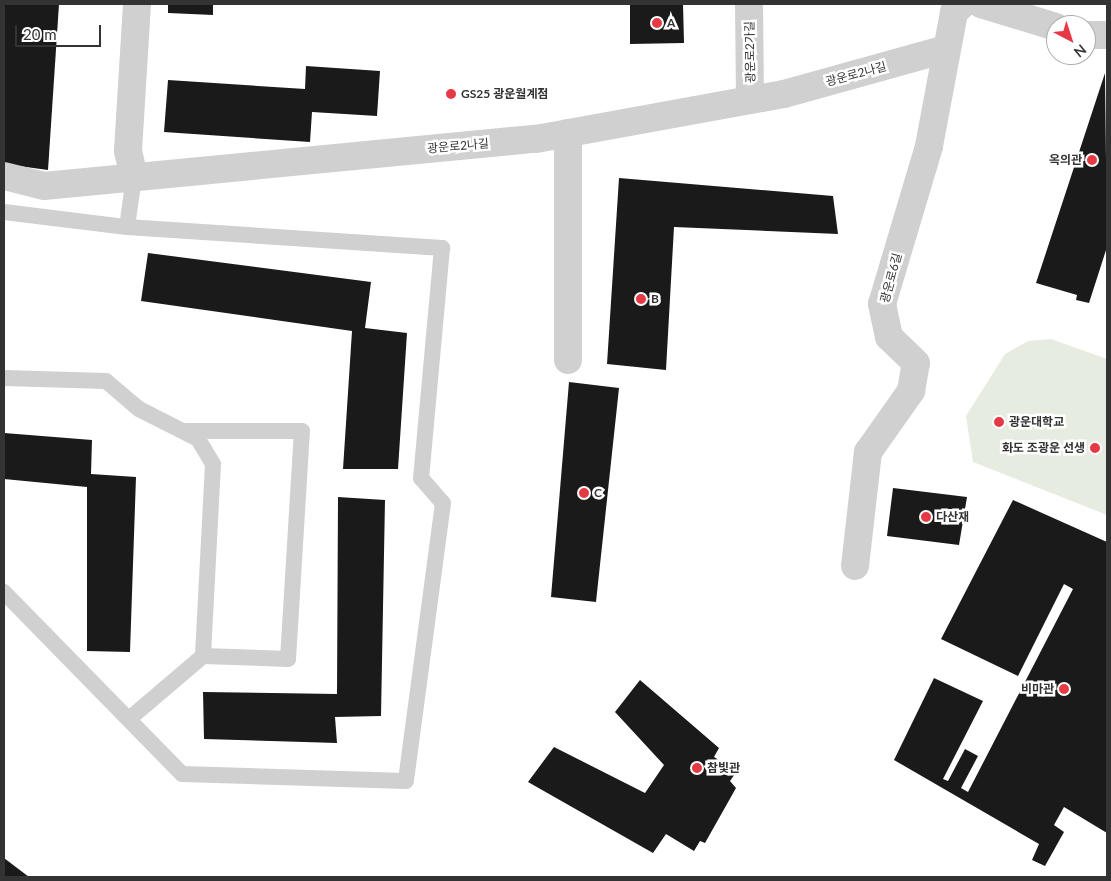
<!DOCTYPE html>
<meta charset="utf-8">
<style>
body{margin:0}
#map{position:relative;width:1111px;height:881px;overflow:hidden;background:#fff;font-family:Lato,"Noto Sans KR",sans-serif}
div>[style]{position:absolute}
[style*='--x']{left:calc(var(--x)*1px);top:calc(var(--y)*1px);width:calc(var(--w)*1px);rotate:calc(var(--a)*1deg)}
.green>*{inset:0;background:#e6ecdf}
.building>*{inset:0;background:#1a1a1a}
.service>*{height:16px;margin:-8px;padding:0 8px;transform-origin:8px;border-radius:8px;background:#d0d0d0}
.minor>*{height:28px;margin:-14px;padding:0 14px;transform-origin:14px;border-radius:14px;background:#d0d0d0}
.dots>*{width:14px;height:14px;translate:-50% -50%;box-sizing:border-box;border:2px solid #fff;border-radius:50%}
span{translate:-50% -50%;white-space:nowrap;text-align:center;line-height:1.15;-webkit-text-stroke:5px #fff;paint-order:stroke}
.poi-label{font-size:12px;color:#333;font-weight:700}
.left{translate:0 -50%;text-align:left}
.right{translate:-100% -50%;text-align:right}
.street-label{font-size:12px;color:#333}
.frame{position:absolute;inset:0;border:5px solid #333;pointer-events:none}
.north{position:absolute;left:1046px;top:15px;width:50px;height:50px;box-sizing:border-box;background:#fff;border:1px solid #adadad;border-radius:50%;rotate:140deg;font-size:14px;font-weight:700;line-height:20px;text-align:center;color:#333}
.north::after{content:'';display:block;margin:auto;width:18px;height:22px;background:#e63946;clip-path:polygon(50% 0,100% 100%,50% 72%,0 100%)}
.scale{position:absolute;left:15px;top:25px;width:86px;height:22px;box-sizing:border-box;border:2px solid #333;border-top:0;padding-left:6px;font-size:15px;line-height:18px;white-space:nowrap;color:#333;-webkit-text-stroke:4px #fff;paint-order:stroke}
</style>
<div id="map">
<div class="green">
<div style="clip-path:polygon(1051px 339px,1107px 359px,1107px 515px,973px 462px,966px 416px,1005px 354px,1028px 341px)"></div>
</div>
<div class="building">
<div style="clip-path:polygon(4px 4px,59px 4px,48px 170px,4px 164px)"></div>
<div style="clip-path:polygon(168px 4px,213px 4px,213px 15px,168px 13px)"></div>
<div style="clip-path:polygon(630px 4px,683px 4px,684px 43px,630px 44px)"></div>
<div style="clip-path:polygon(306px 66px,380px 71px,377px 116px,312px 112px,310px 142px,164px 132px,168px 80px,305px 89px)"></div>
<div style="clip-path:polygon(1105px 73px,1107px 247px,1089px 303px,1076px 300px,1077px 295px,1036px 283px)"></div>
<div style="clip-path:polygon(619px 178px,833px 196px,838px 234px,674px 227px,666px 370px,607px 364px)"></div>
<div style="clip-path:polygon(148px 253px,371px 282px,365px 328px,407px 333px,398px 469px,343px 469px,352px 331px,141px 301px)"></div>
<div style="clip-path:polygon(569px 382px,619px 388px,596px 602px,551px 597px)"></div>
<div style="clip-path:polygon(4px 433px,92px 440px,91px 474px,136px 477px,130px 652px,87px 651px,87px 487px,4px 479px)"></div>
<div style="clip-path:polygon(893px 488px,967px 497px,959px 545px,887px 536px)"></div>
<div style="clip-path:polygon(338px 497px,385px 500px,381px 716px,335px 717px,337px 743px,204px 739px,203px 692px,337px 694px)"></div>
<div style="clip-path:polygon(1013px 500px,1107px 542px,1107px 833px,1064px 807px,1054px 825px,1064px 832px,1045px 866px,1032px 860px,1039px 844px,894px 760px,934px 678px,983px 701px,943px 779px,948px 781px,965px 749px,978px 756px,961px 788px,968px 792px,1073px 589px,1064px 584px,1018px 676px,941px 639px)"></div>
<div style="clip-path:polygon(640px 680px,719px 748px,714px 757px,737px 771px,730px 781px,736px 788px,705px 843px,700px 841px,694px 851px,666px 834px,653px 853px,528px 782px,554px 747px,645px 793px,664px 765px,615px 712px)"></div>
<div style="clip-path:polygon(4px 858px,29px 877px,4px 877px)"></div>
</div>
<div class="service">
<div style="--x:4;--y:212;--w:124;--a:7"></div>
<div style="--x:127;--y:227;--w:316;--a:3.8"></div>
<div style="--x:442;--y:248;--w:231;--a:95.2"></div>
<div style="--x:421;--y:478;--w:33;--a:49"></div>
<div style="--x:443;--y:503;--w:280;--a:97.6"></div>
<div style="--x:406;--y:781;--w:224;--a:-178.2"></div>
<div style="--x:182;--y:774;--w:255;--a:-134.4"></div>
<div style="--x:127;--y:227;--w:50;--a:-82"></div>
<div style="--x:4;--y:378;--w:102;--a:1.7"></div>
<div style="--x:106;--y:381;--w:43;--a:40.3"></div>
<div style="--x:139;--y:409;--w:66;--a:27"></div>
<div style="--x:198;--y:439;--w:29;--a:59"></div>
<div style="--x:213;--y:464;--w:192;--a:93"></div>
<div style="--x:203;--y:656;--w:85;--a:2"></div>
<div style="--x:288;--y:659;--w:228;--a:-86.5"></div>
<div style="--x:302;--y:431;--w:115;--a:180"></div>
<div style="--x:129;--y:719;--w:97;--a:-40.4"></div>
</div>
<div class="minor">
<div style="--x:749;--y:4;--w:96;--a:89.4"></div>
<div style="--x:981;--y:4;--w:78;--a:17"></div>
<div style="--x:1086;--y:35;--w:21;--a:0"></div>
<div style="--x:4;--y:176;--w:41;--a:14"></div>
<div style="--x:44;--y:186;--w:494;--a:-5.5"></div>
<div style="--x:536;--y:139;--w:252;--a:-10.3"></div>
<div style="--x:784;--y:94;--w:168;--a:-15.5"></div>
<div style="--x:134;--y:177;--w:27;--a:-103"></div>
<div style="--x:128;--y:151;--w:147;--a:-86.5"></div>
<div style="--x:568;--y:360;--w:227;--a:-90"></div>
<div style="--x:855;--y:566;--w:115;--a:-83.5"></div>
<div style="--x:868;--y:452;--w:75;--a:-54.8"></div>
<div style="--x:911;--y:391;--w:28;--a:-80"></div>
<div style="--x:916;--y:363;--w:37;--a:-136"></div>
<div style="--x:889;--y:337;--w:34;--a:-102"></div>
<div style="--x:882;--y:304;--w:165;--a:-73.4"></div>
<div style="--x:929;--y:146;--w:136;--a:-79.4"></div>
<div style="--x:954;--y:12;--w:12;--a:-42"></div>
</div>
<div class="dots">
<div style="left:657px;top:23px;background:#e63946"></div>
<div style="left:451px;top:94px;background:#e63946"></div>
<div style="left:1092px;top:160px;background:#e63946"></div>
<div style="left:641px;top:299px;background:#e63946"></div>
<div style="left:999px;top:422px;background:#e63946"></div>
<div style="left:1095px;top:448px;background:#e63946"></div>
<div style="left:584px;top:493px;background:#e63946"></div>
<div style="left:926px;top:517px;background:#e63946"></div>
<div style="left:1064px;top:689px;background:#e63946"></div>
<div style="left:697px;top:768px;background:#e63946"></div>
</div>
<div class="poi-label">
<span class="left" style="left:667px;top:23px">A</span>
<span class="left" style="left:461px;top:94px">GS25 광운월계점</span>
<span class="right" style="left:1082px;top:160px">옥의관</span>
<span class="left" style="left:651px;top:299px">B</span>
<span class="left" style="left:1009px;top:422px">광운대학교</span>
<span class="right" style="left:1085px;top:448px">화도 조광운 선생</span>
<span class="left" style="left:594px;top:493px">C</span>
<span class="left" style="left:936px;top:517px">다산재</span>
<span class="right" style="left:1054px;top:689px">비마관</span>
<span class="left" style="left:707px;top:768px">참빛관</span>
</div>
<div class="street-label">
<span style="left:750px;top:52px;rotate:-91deg">광운로2가길</span>
<span style="left:856px;top:74px;rotate:-15deg">광운로2나길</span>
<span style="left:458px;top:146px;rotate:-5deg">광운로2나길</span>
<span style="left:891px;top:278px;rotate:-75deg">광운로6길</span>
</div>
<div class="frame"></div>
<div class="north">N</div>
<div class="scale">20 m</div>
</div>
